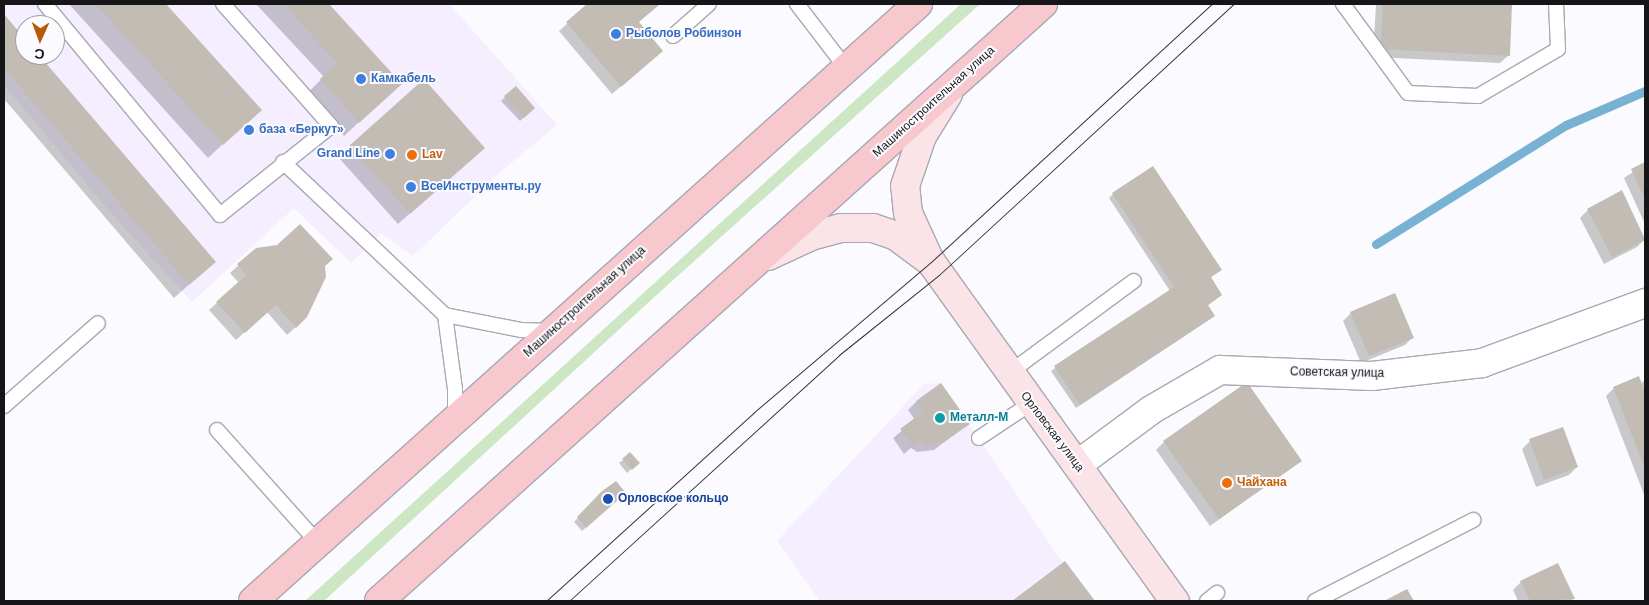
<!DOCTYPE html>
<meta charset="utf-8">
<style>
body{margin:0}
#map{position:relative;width:1649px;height:605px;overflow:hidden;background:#fbfafe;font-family:Helvetica,sans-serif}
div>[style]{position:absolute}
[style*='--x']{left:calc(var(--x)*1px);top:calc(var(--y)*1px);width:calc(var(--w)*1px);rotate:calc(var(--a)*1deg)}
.commercial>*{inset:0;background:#f4eeff}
.green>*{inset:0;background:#cde7c4}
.shadow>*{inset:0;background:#0003}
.stream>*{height:9px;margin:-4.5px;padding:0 4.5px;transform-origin:4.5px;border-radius:4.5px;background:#78b2d2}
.building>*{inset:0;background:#c2bcb4}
.roads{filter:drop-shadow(1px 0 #aaa8b1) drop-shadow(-1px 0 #aaa8b1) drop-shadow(0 1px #aaa8b1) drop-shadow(0 -1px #aaa8b1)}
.lane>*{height:14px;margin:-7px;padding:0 7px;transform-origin:7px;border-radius:7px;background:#fff}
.street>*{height:28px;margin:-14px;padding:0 14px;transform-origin:14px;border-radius:14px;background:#fff}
.secondary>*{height:28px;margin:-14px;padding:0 14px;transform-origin:14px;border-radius:14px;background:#fbe4e7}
.primary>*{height:28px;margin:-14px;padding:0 14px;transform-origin:14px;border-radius:14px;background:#f8c8cf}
.tram>*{height:1px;margin:-0.5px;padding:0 0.5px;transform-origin:0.5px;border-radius:0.5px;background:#323134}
.dots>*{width:14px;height:14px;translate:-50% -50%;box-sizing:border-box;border:2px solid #fbfafe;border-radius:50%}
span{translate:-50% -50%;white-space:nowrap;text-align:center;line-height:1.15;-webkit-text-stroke:4px #fbfafe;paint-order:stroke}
.shop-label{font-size:12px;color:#366cbe;font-weight:700}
.left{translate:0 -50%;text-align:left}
.right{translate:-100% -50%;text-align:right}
.street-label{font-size:12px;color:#161518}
.food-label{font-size:12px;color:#c56008;font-weight:700}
.culture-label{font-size:12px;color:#0d838f;font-weight:700}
.transit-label{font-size:12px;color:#164399;font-weight:700}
.frame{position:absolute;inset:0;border:5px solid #161518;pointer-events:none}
.north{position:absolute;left:15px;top:15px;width:50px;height:50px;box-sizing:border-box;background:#fbfafe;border:1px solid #9f9ea2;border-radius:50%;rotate:182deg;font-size:14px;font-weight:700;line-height:20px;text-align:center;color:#161518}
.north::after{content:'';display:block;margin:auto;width:18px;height:22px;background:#b75a04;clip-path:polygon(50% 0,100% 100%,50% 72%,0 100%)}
</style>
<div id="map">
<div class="commercial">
<div style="clip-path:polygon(evenodd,4px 4px,449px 4px,557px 125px,497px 175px,413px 256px,381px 233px,351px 263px,294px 208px,192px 302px,111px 213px,4px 85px,4px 4px,25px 25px,55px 25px,55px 55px,25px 55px,25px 25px)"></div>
<div style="clip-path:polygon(941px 383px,1056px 553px,1095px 601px,820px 601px,777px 541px,924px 384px)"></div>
</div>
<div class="green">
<div style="clip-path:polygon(961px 4px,980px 4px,651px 300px,324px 601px,305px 601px)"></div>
</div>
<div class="shadow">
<div style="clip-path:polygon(69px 4px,165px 4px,260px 109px,208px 158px)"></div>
<div style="clip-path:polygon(256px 4px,327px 4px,400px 84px,344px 136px,306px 94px,324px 77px)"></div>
<div style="clip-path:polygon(589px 4px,660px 4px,637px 23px,653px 59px,612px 94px,559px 31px)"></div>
<div style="clip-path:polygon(1376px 4px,1511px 4px,1509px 55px,1500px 63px,1373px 57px)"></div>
<div style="clip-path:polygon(4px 16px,25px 41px,25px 55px,37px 55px,214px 262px,174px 298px,4px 99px)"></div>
<div style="clip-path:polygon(505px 97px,530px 112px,520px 121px,501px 101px)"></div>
<div style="clip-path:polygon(350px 147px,472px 159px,398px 224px,339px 158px)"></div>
<div style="clip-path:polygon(1645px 164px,1645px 224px,1624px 178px)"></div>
<div style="clip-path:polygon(1622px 192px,1645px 239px,1637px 247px,1604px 264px,1580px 218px,1588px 210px)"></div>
<div style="clip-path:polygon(1113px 194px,1216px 273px,1210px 278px,1221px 295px,1207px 306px,1210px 319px,1076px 408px,1051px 371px,1170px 291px,1109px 198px)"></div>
<div style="clip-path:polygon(256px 249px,298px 325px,287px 335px,267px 312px,236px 340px,209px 310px,239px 283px,230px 273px)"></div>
<div style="clip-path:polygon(1351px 313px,1413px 337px,1405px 345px,1361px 363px,1343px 321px)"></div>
<div style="clip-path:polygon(1645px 379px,1645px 497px,1606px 396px,1614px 388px,1641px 384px)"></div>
<div style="clip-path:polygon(916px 402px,968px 424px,934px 450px,917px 452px,911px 448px,904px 454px,893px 438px,915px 420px,908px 410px)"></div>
<div style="clip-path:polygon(1530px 441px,1577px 467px,1569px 475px,1536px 487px,1522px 449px)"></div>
<div style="clip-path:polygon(1164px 442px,1301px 461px,1210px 526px,1156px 450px)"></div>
<div style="clip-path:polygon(623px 460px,638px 463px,627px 473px,619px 463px)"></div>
<div style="clip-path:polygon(603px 492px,621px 496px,582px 531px,574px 522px)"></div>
<div style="clip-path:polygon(1065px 563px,1093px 601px,1014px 601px)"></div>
<div style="clip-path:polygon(1521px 582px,1574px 598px,1571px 601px,1518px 601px,1513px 590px)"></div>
</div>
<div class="stream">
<div style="--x:1376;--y:244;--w:224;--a:-32.1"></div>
<div style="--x:1566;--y:125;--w:86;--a:-23.3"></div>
</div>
<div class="building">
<div style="clip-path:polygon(96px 4px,166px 4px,262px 110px,223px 145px)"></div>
<div style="clip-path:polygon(283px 4px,329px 4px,402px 84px,359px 123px,320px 79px,337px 63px)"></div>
<div style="clip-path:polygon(587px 4px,660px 4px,639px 22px,663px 51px,621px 87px,566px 22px)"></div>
<div style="clip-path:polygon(1383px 4px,1512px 4px,1510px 56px,1380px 49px)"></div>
<div style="clip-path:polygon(4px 14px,25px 39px,25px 55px,39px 55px,216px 262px,189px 285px,4px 68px)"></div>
<div style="clip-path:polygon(424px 79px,485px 148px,410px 214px,349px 146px)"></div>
<div style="clip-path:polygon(516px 86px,535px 108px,524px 118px,504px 96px)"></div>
<div style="clip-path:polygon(1645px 162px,1645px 199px,1631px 169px)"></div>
<div style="clip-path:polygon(1153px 166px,1222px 270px,1211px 277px,1222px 295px,1208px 305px,1215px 316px,1080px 405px,1054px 366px,1174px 287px,1112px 193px)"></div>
<div style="clip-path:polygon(1622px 190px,1645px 240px,1612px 257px,1587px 209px)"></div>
<div style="clip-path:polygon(300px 224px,333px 259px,325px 266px,326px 277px,307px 317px,296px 328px,276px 305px,245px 333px,216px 302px,246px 275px,237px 264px,256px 248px,277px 245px)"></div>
<div style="clip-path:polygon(1395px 293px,1414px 338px,1369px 356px,1350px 312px)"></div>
<div style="clip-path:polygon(1639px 376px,1645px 392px,1645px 469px,1613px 387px)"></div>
<div style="clip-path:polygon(1247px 382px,1302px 461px,1219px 519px,1163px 441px)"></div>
<div style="clip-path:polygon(941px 383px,970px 424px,944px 442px,926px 445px,920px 441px,913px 446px,900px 429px,923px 412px,916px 401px)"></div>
<div style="clip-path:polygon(1563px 427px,1578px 467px,1544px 480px,1529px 439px)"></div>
<div style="clip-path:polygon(630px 452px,640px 463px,632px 470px,622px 459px)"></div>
<div style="clip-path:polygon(616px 481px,626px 493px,586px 528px,577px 517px,602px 491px)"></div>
<div style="clip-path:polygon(1065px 561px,1095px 601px,1012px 601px)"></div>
<div style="clip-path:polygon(1558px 563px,1575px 599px,1530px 601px,1520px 581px)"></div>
<div style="clip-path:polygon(1407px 589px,1414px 601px,1384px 601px)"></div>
</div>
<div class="roads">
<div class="lane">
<div style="--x:45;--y:4;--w:274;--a:50.3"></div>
<div style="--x:220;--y:215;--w:142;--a:-38.7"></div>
<div style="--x:331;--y:126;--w:163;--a:-131.5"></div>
<div style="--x:797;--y:4;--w:81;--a:52.6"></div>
<div style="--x:1343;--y:4;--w:110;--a:53.9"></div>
<div style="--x:1408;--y:93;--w:70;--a:2.5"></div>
<div style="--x:1478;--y:96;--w:93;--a:-30.4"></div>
<div style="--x:1558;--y:49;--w:45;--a:-92.5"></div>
<div style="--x:673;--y:36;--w:48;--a:-41.6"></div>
<div style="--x:283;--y:162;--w:223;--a:43.4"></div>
<div style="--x:445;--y:315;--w:77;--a:11.2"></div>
<div style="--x:521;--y:330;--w:31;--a:2"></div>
<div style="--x:445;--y:315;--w:75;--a:82.3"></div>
<div style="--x:455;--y:389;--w:30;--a:90"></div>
<div style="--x:1009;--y:373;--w:155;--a:-36.4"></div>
<div style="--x:4;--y:406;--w:125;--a:-41.4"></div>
<div style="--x:217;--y:430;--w:152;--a:48.2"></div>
<div style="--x:979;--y:438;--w:61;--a:-33.7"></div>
<div style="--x:1207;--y:601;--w:13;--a:-39"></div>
<div style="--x:1315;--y:601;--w:178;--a:-27.1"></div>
</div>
<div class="street">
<div style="--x:1077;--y:465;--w:92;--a:-36.6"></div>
<div style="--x:1151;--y:410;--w:80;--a:-30.1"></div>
<div style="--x:1220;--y:370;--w:152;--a:2.3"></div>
<div style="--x:1372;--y:376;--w:111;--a:-6.7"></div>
<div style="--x:1482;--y:363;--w:174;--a:-20.2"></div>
</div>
<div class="secondary">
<div style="--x:768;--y:256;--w:47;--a:-24.9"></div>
<div style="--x:811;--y:236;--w:31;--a:-15"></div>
<div style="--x:841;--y:228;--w:32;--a:0"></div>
<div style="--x:873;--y:228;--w:24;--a:19"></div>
<div style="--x:896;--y:236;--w:44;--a:36.6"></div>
<div style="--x:931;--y:262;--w:418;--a:54.3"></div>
<div style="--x:930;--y:261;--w:53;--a:-114.6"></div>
<div style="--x:908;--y:213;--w:27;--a:-96"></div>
<div style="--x:905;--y:186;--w:53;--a:-71.2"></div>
<div style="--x:922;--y:136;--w:49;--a:-58.2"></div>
</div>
<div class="primary">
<div style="--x:253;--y:601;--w:894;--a:-41.92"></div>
<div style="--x:379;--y:601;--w:893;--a:-41.96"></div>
</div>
</div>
<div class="tram">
<div style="--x:546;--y:601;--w:280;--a:-42.2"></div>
<div style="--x:753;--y:413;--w:233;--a:-40.3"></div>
<div style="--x:931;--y:262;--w:381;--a:-42.6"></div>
<div style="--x:569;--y:601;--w:365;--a:-42.3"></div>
<div style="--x:839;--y:355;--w:129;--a:-38.7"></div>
<div style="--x:940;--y:274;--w:399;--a:-42.6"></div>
</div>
<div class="dots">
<div style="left:616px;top:34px;background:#3f7fe0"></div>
<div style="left:361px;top:79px;background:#3f7fe0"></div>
<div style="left:249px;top:130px;background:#3f7fe0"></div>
<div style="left:390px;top:154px;background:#3f7fe0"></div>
<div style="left:412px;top:155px;background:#e8710a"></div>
<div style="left:411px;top:187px;background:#3f7fe0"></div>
<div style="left:940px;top:418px;background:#0f9aa8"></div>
<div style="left:1227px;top:483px;background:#e8710a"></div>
<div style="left:608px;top:499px;background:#1a4fb4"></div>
</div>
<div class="shop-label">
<span class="left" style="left:626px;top:34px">Рыболов Робинзон</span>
<span class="left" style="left:371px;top:79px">Камкабель</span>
<span class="left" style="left:259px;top:130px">база «Беркут»</span>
<span class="right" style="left:380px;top:154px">Grand Line</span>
<span class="left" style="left:421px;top:187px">ВсеИнструменты.ру</span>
</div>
<div class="street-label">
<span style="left:934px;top:102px;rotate:-42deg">Машиностроительная улица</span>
<span style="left:585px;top:302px;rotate:-42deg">Машиностроительная улица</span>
<span style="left:1337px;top:373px;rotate:1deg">Советская улица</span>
<span style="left:1052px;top:432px;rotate:53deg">Орловская улица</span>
</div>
<div class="food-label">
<span class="left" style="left:422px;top:155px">Lav</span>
<span class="left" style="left:1237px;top:483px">Чайхана</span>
</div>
<div class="culture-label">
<span class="left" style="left:950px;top:418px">Металл-М</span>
</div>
<div class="transit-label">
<span class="left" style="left:618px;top:499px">Орловское кольцо</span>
</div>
<div class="frame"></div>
<div class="north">С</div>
</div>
